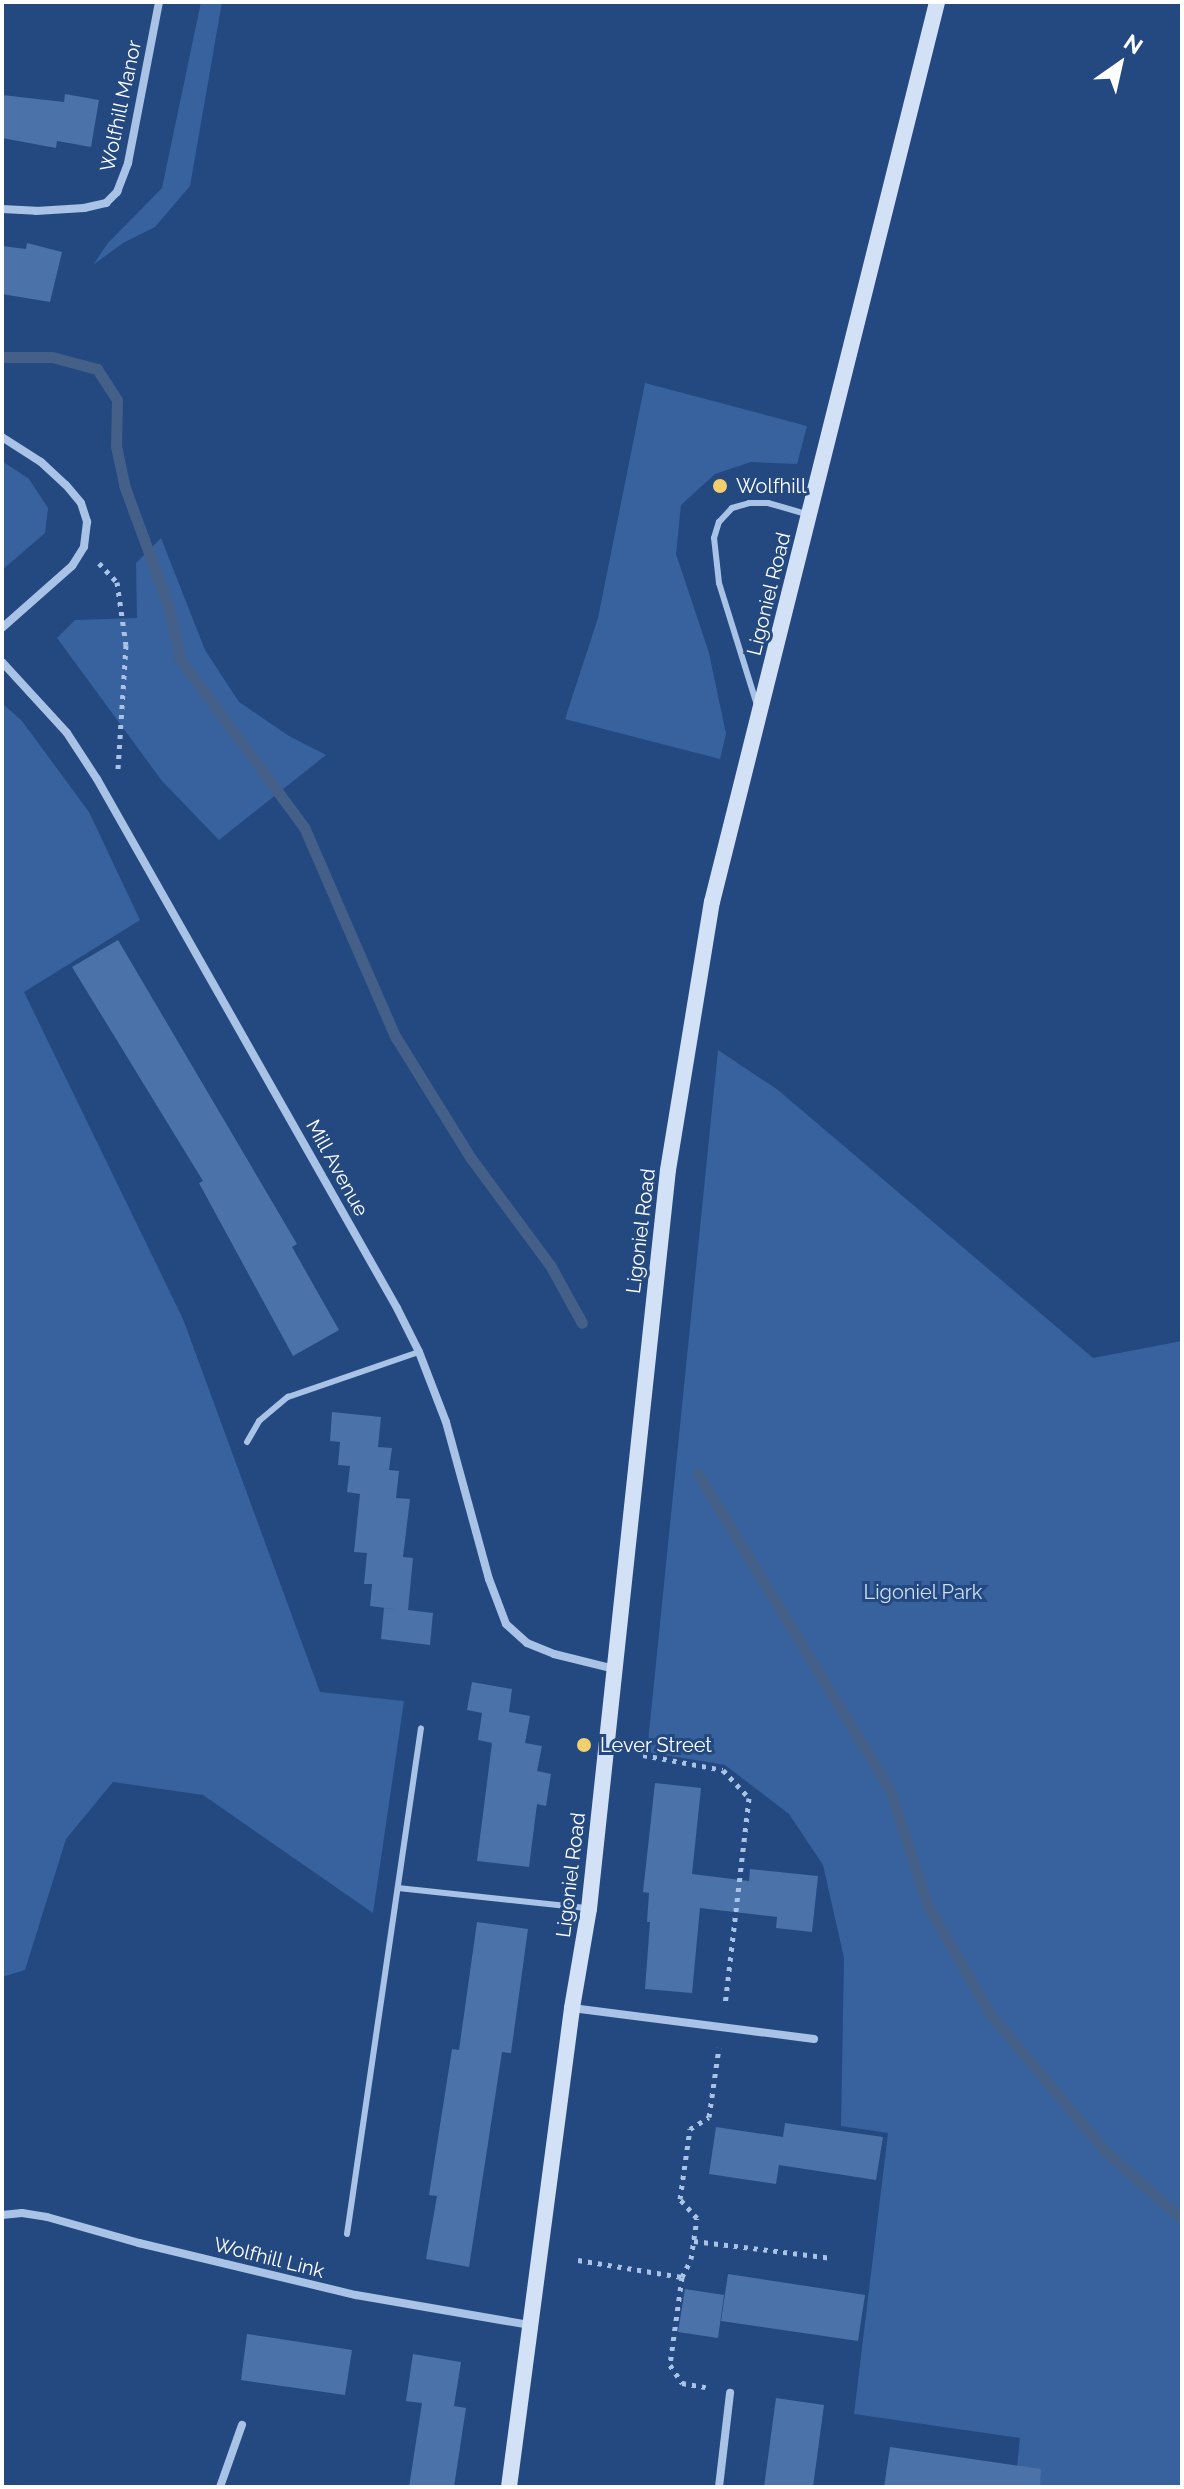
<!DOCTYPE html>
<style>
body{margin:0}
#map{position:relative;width:1184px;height:2489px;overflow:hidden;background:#234980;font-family:Raleway,sans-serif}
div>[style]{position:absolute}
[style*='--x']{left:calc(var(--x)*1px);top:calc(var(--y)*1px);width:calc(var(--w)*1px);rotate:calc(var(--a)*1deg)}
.green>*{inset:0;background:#37629e}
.stream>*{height:11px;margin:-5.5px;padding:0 5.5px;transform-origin:5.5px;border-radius:5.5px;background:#446088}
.building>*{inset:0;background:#4b72a9}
.path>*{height:5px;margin-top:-2.5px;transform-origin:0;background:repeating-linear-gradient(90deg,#a9c3e7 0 4px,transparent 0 10px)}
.lane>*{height:6px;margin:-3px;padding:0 3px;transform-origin:3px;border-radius:3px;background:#a9c3e7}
.street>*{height:8px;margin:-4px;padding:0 4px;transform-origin:4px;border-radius:4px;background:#a9c3e7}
.secondary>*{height:16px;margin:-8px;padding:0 8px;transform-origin:8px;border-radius:8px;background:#d3e1f6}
.dots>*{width:22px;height:22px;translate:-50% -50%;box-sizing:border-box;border:4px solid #234980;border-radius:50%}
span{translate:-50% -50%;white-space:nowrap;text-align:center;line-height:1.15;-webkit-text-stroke:6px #234980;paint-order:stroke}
.street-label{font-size:20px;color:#fff}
.poi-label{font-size:20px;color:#fff}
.left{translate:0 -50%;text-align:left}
.park-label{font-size:20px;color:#cddef5}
.frame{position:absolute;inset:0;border:4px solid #fff;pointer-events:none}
.north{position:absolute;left:1080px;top:24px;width:80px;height:80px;-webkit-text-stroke:6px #234980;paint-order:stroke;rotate:34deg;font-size:22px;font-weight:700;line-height:32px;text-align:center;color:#fff}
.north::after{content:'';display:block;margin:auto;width:28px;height:36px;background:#fff;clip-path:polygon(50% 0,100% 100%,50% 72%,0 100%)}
</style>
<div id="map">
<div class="green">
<div style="clip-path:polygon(201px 2px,222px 2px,190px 186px,155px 227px,123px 243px,93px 265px,108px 243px,162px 188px)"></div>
<div style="clip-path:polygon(645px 383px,807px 426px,797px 464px,751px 462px,715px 474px,681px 505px,676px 554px,709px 653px,726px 734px,720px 759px,565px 719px,598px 618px)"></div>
<div style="clip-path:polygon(2px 461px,29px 479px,48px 508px,45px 533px,2px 570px)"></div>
<div style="clip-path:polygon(161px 538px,205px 650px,239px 702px,289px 736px,326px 755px,219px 840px,162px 781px,57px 638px,75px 620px,137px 618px,136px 563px)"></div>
<div style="clip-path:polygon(2px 703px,22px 721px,89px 812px,140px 920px,24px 992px,183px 1319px,320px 1692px,404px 1701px,373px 1913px,203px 1795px,113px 1782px,66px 1839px,25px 1970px,2px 1977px)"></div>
<div style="clip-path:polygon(718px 1050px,778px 1090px,1093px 1358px,1182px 1341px,1182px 2487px,1015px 2487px,1020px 2438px,854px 2414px,888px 2133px,841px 2126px,844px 1958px,823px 1865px,789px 1814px,725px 1765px,647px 1752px)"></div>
</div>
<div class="stream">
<div style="--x:2;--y:357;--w:50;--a:0"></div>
<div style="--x:52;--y:357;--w:47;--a:14.9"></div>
<div style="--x:97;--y:369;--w:37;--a:57"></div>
<div style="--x:117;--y:400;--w:46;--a:91.2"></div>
<div style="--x:116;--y:446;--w:40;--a:78"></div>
<div style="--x:124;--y:485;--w:130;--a:69.8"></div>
<div style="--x:169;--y:607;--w:53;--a:78.1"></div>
<div style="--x:180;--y:659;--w:209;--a:53.6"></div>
<div style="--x:304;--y:827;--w:228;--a:66.5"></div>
<div style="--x:395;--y:1036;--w:142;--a:58.2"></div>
<div style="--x:470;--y:1157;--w:134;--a:53.5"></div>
<div style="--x:550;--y:1265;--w:66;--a:61.1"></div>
<div style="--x:698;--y:1474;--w:370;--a:58.7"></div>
<div style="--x:890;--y:1790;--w:122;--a:71.9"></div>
<div style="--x:928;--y:1906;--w:126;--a:60"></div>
<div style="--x:991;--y:2015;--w:179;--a:50"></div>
<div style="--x:1106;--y:2152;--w:101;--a:41.4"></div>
</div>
<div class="building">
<div style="clip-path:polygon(65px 94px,99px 100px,91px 147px,57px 141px,56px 148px,2px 138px,2px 95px,64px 102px)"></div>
<div style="clip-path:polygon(27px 243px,62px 252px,50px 302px,2px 294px,2px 246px,26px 249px)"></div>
<div style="clip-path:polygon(118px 940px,297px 1244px,292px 1247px,339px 1330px,293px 1356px,199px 1183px,203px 1181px,72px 967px)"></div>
<div style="clip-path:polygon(332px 1412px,381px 1417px,378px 1447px,392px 1448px,389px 1470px,399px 1471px,396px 1498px,410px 1499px,403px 1557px,413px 1558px,408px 1610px,433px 1613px,430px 1645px,381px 1639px,384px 1608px,401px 1610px,370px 1606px,372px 1584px,364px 1584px,367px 1553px,354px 1552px,360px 1494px,347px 1492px,350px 1466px,338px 1465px,340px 1442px,330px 1441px)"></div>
<div style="clip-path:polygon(472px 1682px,512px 1689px,509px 1712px,530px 1716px,525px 1743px,542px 1746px,537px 1771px,551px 1774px,546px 1806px,537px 1804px,529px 1867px,477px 1861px,492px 1743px,478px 1740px,482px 1713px,467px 1710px)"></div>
<div style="clip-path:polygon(655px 1783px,701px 1788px,692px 1874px,749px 1881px,750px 1869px,818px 1876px,812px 1932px,776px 1928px,777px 1917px,700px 1908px,692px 1993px,645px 1989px,650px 1922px,647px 1922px,649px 1893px,643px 1892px)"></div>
<div style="clip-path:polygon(477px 1922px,528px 1929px,511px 2053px,502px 2052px,469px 2267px,426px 2259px,437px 2196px,429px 2195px,452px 2049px,459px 2050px)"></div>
<div style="clip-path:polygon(785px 2123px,883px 2137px,876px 2180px,779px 2165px,776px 2184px,709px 2174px,716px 2127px,783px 2137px)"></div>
<div style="clip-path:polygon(728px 2274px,865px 2295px,858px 2341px,721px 2321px)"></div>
<div style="clip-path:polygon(685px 2289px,724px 2295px,718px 2338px,678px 2332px)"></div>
<div style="clip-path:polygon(247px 2334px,352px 2350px,345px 2395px,241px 2380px)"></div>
<div style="clip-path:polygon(413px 2354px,461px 2362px,454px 2406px,466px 2408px,454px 2487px,409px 2487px,422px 2403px,406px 2401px)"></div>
<div style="clip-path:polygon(776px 2398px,824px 2405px,813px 2487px,764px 2487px)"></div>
<div style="clip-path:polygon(890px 2447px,1041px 2469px,1040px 2487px,884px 2487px)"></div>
</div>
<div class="path">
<div style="--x:99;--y:563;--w:26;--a:47"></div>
<div style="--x:117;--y:582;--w:64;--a:81.9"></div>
<div style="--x:126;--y:645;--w:124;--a:93.7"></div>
<div style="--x:643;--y:1755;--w:81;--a:10.6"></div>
<div style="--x:723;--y:1770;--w:38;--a:47"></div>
<div style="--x:749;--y:1798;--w:209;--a:96.6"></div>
<div style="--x:694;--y:2241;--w:139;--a:7"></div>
<div style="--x:578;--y:2260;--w:105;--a:9.3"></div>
<div style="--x:682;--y:2277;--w:20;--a:-63"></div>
<div style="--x:691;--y:2259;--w:41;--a:-81.7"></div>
<div style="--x:697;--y:2218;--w:25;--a:-132"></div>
<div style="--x:680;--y:2199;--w:71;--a:-81.9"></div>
<div style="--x:690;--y:2129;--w:22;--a:-32"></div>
<div style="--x:709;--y:2117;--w:70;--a:-81.8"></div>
<div style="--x:682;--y:2277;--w:89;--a:97.8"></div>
<div style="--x:670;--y:2365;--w:22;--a:56"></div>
<div style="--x:682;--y:2383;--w:28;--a:10"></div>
</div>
<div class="lane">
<div style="--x:757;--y:705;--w:128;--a:-107.3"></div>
<div style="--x:719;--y:583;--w:45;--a:-96.3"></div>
<div style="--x:714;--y:538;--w:17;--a:-73"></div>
<div style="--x:719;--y:522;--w:19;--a:-47"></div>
<div style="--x:732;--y:508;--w:18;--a:-16"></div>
<div style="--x:749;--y:503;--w:19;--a:0"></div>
<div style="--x:768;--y:503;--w:40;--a:16"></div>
<div style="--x:247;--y:1442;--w:24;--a:-60"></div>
<div style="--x:259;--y:1421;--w:38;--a:-40"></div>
<div style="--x:288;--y:1397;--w:139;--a:-19"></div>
<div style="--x:398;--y:1888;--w:189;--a:6.1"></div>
<div style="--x:347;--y:2234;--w:511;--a:-81.68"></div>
</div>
<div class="street">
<div style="--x:2;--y:209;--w:34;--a:3"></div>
<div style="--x:36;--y:211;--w:48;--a:-3.6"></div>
<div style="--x:84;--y:208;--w:23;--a:-13"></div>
<div style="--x:106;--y:203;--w:16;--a:-45"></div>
<div style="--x:117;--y:192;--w:31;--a:-69"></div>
<div style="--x:128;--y:163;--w:164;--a:-79.1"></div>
<div style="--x:2;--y:437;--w:46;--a:32.7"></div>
<div style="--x:41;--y:462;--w:34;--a:43"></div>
<div style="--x:66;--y:485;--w:23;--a:50"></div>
<div style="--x:81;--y:503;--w:20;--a:72"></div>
<div style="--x:87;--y:522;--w:25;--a:97"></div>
<div style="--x:84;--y:547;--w:22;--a:122"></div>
<div style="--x:72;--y:566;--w:94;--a:138.5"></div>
<div style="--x:2;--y:662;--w:96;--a:47.5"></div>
<div style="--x:67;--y:733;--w:55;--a:56.9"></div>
<div style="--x:97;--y:779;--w:608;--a:60.44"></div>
<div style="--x:397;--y:1308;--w:49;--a:63.4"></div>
<div style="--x:419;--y:1352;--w:75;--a:68.9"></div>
<div style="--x:446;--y:1422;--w:163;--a:74.7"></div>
<div style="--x:489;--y:1579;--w:48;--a:69.3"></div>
<div style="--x:506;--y:1624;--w:28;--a:42"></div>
<div style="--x:527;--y:1643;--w:29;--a:22"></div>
<div style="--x:554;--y:1654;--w:63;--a:13.8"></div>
<div style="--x:572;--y:2008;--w:244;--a:7.3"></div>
<div style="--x:2;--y:2215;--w:20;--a:-6"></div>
<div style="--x:22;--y:2213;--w:25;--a:9"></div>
<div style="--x:47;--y:2217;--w:96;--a:15.8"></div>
<div style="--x:139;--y:2243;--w:223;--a:13.5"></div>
<div style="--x:356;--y:2295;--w:177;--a:9.8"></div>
<div style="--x:220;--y:2487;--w:66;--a:-70.5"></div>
<div style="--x:719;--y:2487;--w:95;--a:-83.3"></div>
</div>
<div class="secondary">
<div style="--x:509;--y:2487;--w:483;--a:-82.5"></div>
<div style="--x:572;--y:2008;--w:100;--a:-80.3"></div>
<div style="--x:589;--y:1909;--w:743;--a:-83.9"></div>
<div style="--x:668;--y:1170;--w:272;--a:-80.7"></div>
<div style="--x:712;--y:902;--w:928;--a:-75.96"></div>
</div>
<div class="dots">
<div style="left:720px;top:486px;background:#f2cf6c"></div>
<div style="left:584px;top:1745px;background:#f2cf6c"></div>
</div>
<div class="street-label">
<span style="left:121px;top:106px;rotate:-78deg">Wolfhill Manor</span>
<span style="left:769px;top:594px;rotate:-76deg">Ligoniel Road</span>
<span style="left:337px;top:1168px;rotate:61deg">Mill Avenue</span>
<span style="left:641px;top:1231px;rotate:-83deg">Ligoniel Road</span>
<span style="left:571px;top:1875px;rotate:-83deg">Ligoniel Road</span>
<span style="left:269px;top:2258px;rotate:14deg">Wolfhill Link</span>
</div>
<div class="poi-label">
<span class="left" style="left:736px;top:486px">Wolfhill</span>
<span class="left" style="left:600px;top:1745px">Lever Street</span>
</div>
<div class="park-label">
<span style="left:923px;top:1592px">Ligoniel Park</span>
</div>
<div class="frame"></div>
<div class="north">N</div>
</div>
